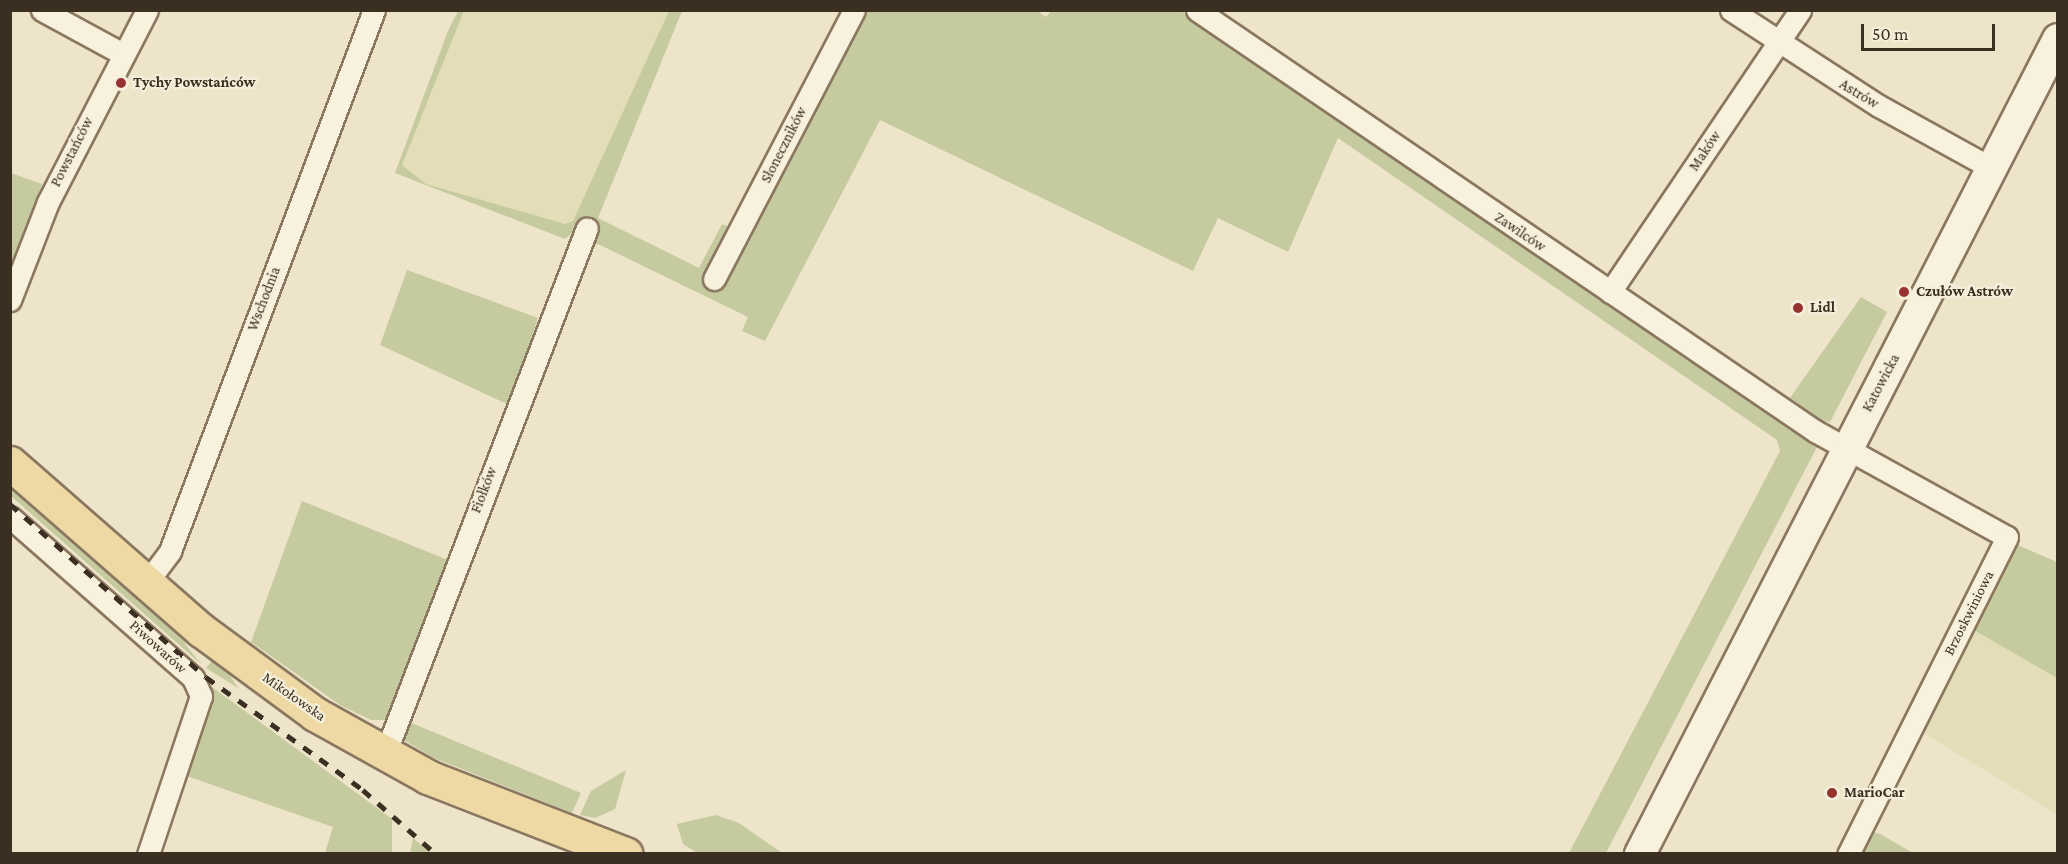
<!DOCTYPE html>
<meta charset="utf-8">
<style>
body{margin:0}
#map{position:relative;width:2068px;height:864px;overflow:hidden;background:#ede4ca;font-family:"Crimson Pro",serif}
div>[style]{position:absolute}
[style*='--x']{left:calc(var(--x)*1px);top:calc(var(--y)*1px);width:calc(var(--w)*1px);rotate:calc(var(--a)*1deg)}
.farmland>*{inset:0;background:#e3ddb8}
.green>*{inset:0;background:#c5cb9e}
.roads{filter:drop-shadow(2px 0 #8a775f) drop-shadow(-2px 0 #8a775f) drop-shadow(0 2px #8a775f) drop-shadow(0 -2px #8a775f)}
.street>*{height:21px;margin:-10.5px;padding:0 10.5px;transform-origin:10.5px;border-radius:10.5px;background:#f8f1de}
.secondary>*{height:30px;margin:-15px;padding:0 15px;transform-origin:15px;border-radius:15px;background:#f8f1de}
.primary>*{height:33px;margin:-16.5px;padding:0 16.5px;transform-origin:16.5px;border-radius:16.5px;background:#eed9a5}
.rail>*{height:4.5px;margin-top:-2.25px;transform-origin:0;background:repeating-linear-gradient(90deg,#3b2f22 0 10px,transparent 0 20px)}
.dots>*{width:16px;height:16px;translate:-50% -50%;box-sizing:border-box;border:3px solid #f5eeda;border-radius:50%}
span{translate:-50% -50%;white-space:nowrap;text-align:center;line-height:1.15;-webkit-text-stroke:4.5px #f5eeda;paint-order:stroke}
.poi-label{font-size:15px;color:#3b2f22;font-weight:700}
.left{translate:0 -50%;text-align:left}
.street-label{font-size:15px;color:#3b2f22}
.frame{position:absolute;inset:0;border:12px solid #3b2f22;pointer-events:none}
.scale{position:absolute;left:1861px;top:24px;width:134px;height:27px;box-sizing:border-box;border:3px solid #3b2f22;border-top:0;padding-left:8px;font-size:18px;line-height:21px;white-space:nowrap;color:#3b2f22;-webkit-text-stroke:4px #f5eeda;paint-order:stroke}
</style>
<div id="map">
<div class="farmland">
<div style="clip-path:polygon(464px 11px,669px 11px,573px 221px,565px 224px,426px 184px,402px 165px)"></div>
<div style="clip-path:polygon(1972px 629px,2057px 678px,2057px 814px,1918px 730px)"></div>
</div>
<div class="green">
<div style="clip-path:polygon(1036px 10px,1046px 17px,1051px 11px,1181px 11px,1818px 445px,1606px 853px,1569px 853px,1780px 451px,1777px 440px,1338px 138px,1288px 252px,1218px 218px,1193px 271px,880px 120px,765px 341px,742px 331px,748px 317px,598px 244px,586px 251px,598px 219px,587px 220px,565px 239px,395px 173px,448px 31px,458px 11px,464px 11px,402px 165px,426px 184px,565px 224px,573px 221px,669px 11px,682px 11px,598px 218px,699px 268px,722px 224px,732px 228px,709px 285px,718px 289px,863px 11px)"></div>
<div style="clip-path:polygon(11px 173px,42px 184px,11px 266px,10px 173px)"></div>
<div style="clip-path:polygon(407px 270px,538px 318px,509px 405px,380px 345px)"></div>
<div style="clip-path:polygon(1861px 297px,1887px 312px,1830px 422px,1821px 420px,1790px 398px)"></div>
<div style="clip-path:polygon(11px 484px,185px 637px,185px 644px,202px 665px,11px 496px)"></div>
<div style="clip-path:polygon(302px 501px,448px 560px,392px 720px,371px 720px,340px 705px,251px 642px)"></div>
<div style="clip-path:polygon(2013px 543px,2057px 562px,2057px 678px,1972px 629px)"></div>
<div style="clip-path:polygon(213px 660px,229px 674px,238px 688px,206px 668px)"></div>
<div style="clip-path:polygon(208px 684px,392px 819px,392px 853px,325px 853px,333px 827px,184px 775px)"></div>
<div style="clip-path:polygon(409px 722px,581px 793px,572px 813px,434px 758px,400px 738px)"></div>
<div style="clip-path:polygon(626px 770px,615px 809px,595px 818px,580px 815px,591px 791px)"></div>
<div style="clip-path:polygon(716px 815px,739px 823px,782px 853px,697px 853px,683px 844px,677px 824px)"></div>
<div style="clip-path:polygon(1867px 830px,1880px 834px,1913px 853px,1854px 854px)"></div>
<div style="clip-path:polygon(413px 838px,427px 850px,431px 853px,410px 853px)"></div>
</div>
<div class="roads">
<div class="street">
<div style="--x:42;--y:10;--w:92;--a:28.5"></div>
<div style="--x:1197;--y:10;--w:748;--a:34.26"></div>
<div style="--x:1815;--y:431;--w:219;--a:28.9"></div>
<div style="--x:2007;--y:537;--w:355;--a:116.6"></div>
<div style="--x:1731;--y:10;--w:176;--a:33"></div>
<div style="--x:1879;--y:106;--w:130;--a:28.9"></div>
<div style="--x:714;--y:279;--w:303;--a:-62.5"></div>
<div style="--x:1610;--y:292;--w:340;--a:-56"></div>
<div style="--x:10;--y:300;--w:105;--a:-68.8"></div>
<div style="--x:48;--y:202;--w:216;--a:-62.7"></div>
<div style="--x:10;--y:517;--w:244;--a:41.3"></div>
<div style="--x:193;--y:678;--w:20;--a:66"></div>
<div style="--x:201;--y:696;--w:167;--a:108.5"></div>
<div style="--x:147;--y:582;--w:39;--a:-53"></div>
<div style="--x:170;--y:551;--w:578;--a:-69.34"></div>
<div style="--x:385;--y:754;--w:563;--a:-68.99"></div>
</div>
<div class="secondary">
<div style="--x:1640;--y:854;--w:916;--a:-62.85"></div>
</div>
<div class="primary">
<div style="--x:10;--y:463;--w:254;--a:41.2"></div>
<div style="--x:201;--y:630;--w:142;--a:36.4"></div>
<div style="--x:315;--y:714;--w:129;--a:29.1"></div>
<div style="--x:428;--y:777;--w:212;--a:21.3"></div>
</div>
</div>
<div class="rail">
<div style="--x:10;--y:504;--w:261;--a:41.4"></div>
<div style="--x:206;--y:677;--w:193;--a:35.7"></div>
<div style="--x:363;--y:790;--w:97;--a:41.2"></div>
</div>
<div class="dots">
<div style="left:121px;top:83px;background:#963331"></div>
<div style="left:1904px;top:292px;background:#963331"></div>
<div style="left:1798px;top:308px;background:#963331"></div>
<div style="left:1832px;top:793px;background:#963331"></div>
</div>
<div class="poi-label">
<span class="left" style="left:133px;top:83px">Tychy Powstańców</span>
<span class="left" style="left:1916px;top:292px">Czułów Astrów</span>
<span class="left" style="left:1810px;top:308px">Lidl</span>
<span class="left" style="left:1844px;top:793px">MarioCar</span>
</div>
<div class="street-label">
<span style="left:1859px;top:94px;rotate:31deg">Astrów</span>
<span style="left:784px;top:145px;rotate:-63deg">Słoneczników</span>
<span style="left:1705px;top:151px;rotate:-56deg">Maków</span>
<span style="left:72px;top:152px;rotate:-63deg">Powstańców</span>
<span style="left:1520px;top:232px;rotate:34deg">Zawilców</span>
<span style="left:264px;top:299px;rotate:-69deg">Wschodnia</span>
<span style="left:1881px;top:383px;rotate:-62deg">Katowicka</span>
<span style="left:484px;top:490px;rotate:-69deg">Fiołków</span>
<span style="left:1969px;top:613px;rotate:-63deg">Brzoskwiniowa</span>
<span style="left:158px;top:647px;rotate:42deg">Piwowarów</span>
<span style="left:294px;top:697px;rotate:35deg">Mikołowska</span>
</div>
<div class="frame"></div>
<div class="scale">50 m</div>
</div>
